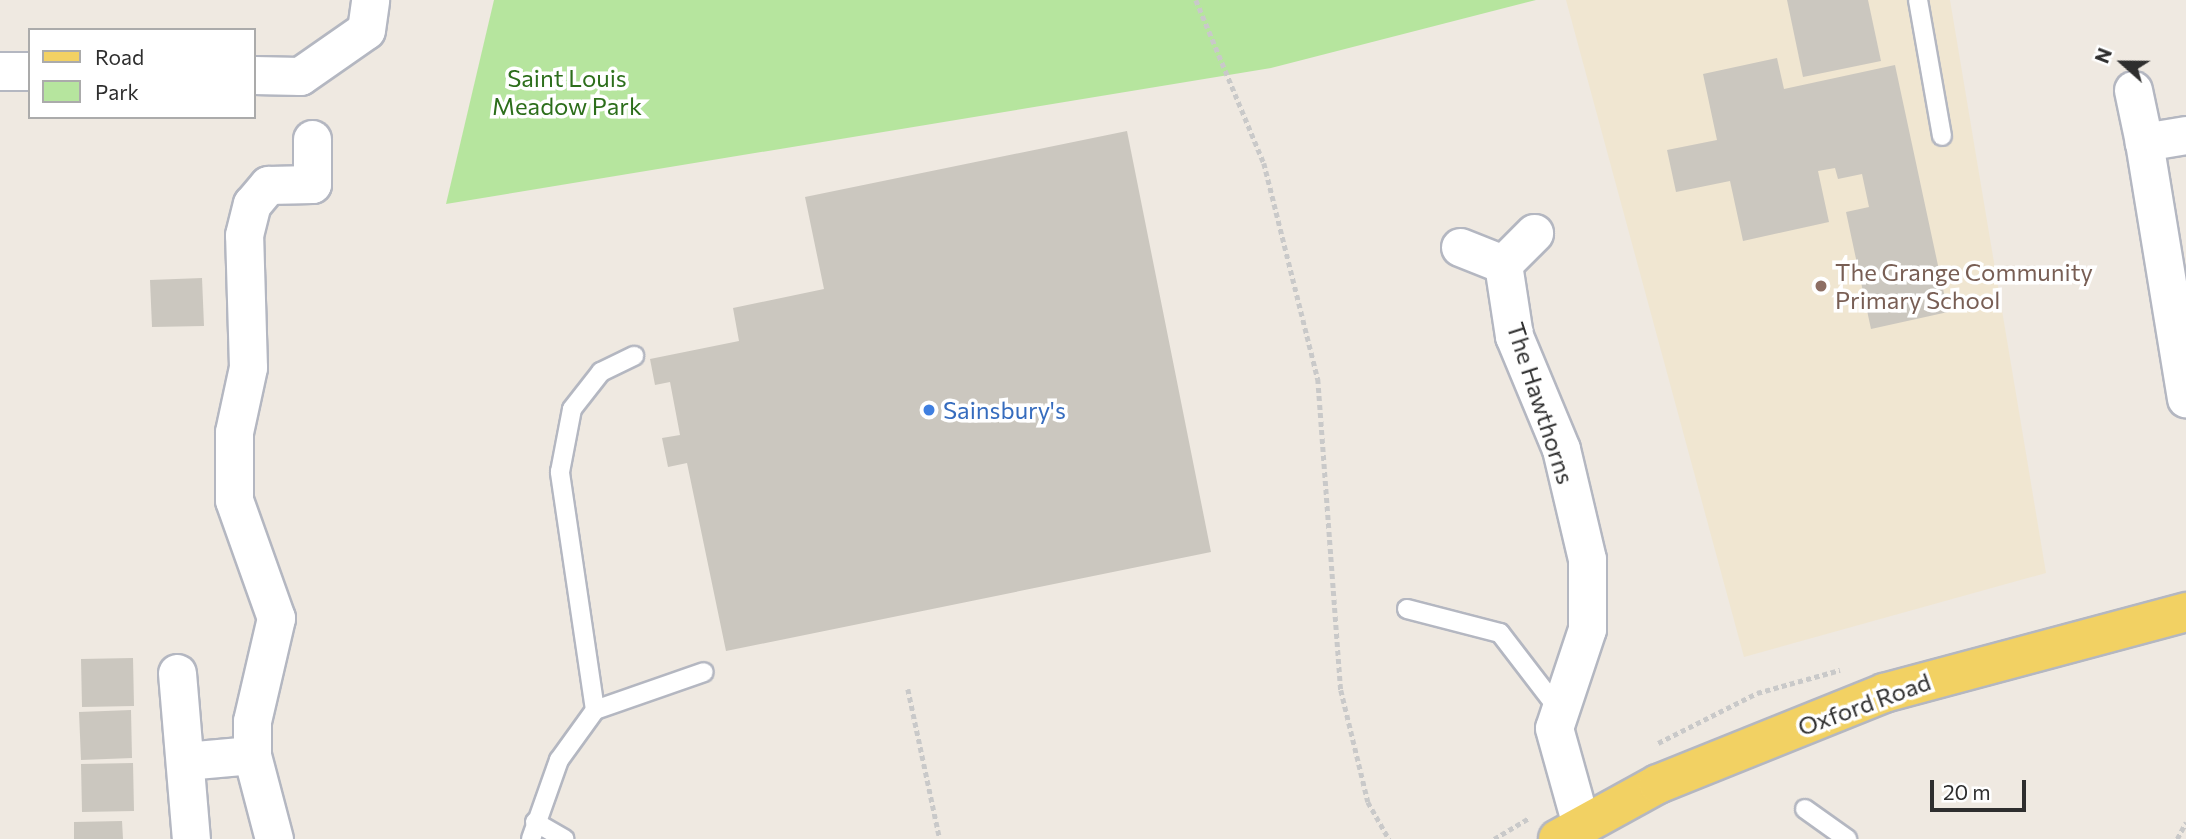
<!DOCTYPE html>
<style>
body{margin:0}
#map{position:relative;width:2186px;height:839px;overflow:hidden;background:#efe9e1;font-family:Commissioner,sans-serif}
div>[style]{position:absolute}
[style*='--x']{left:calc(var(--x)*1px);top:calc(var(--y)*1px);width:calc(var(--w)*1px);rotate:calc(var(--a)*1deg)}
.education>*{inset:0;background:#f0e6d1}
.green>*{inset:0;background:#b6e59e}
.building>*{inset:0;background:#cbc7bf}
.path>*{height:4.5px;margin-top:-2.25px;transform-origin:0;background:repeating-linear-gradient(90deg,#c9c9c9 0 5px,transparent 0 8.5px)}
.roads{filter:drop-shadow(2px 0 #b4b7c1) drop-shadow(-2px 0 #b4b7c1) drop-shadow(0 2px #b4b7c1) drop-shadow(0 -2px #b4b7c1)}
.service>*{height:18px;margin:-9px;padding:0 9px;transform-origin:9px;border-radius:9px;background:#fff}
.minor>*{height:37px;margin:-18.5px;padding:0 18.5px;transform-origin:18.5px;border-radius:18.5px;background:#fff}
.primary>*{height:38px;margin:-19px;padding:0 19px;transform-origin:19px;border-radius:19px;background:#f2d163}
.dots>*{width:19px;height:19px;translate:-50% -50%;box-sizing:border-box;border:4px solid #fff;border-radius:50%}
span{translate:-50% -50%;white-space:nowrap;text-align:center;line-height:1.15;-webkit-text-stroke:7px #fff;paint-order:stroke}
.park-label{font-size:24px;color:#2c6e1b}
.education-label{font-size:24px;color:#785e54}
.left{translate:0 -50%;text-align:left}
.street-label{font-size:24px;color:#2e2e2e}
.shop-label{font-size:24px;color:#366cbe}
.legend{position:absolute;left:28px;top:28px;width:228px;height:91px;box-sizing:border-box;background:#fff;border:2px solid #ababab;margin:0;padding:9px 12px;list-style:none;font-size:21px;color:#2e2e2e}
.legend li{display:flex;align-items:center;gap:14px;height:35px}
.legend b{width:35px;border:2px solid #ababab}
.north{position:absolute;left:2088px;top:28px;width:70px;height:70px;-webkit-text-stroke:5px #fff;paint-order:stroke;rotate:291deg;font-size:19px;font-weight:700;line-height:28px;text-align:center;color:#2e2e2e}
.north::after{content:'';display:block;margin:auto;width:24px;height:32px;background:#2e2e2e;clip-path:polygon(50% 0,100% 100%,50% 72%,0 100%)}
.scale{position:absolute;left:1930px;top:780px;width:96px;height:32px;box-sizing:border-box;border:4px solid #2e2e2e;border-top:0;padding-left:9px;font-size:21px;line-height:24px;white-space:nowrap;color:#2e2e2e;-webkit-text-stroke:5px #fff;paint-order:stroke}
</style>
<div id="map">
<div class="education">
<div style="clip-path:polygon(1566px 0,1950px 0,2046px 573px,1744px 657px)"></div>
</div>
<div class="green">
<div style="clip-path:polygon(494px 0,1536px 0,1271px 68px,446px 204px)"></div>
</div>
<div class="building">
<div style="clip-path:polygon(1787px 0,1868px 0,1881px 61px,1803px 77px)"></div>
<div style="clip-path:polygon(1777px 58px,1784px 89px,1895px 65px,1948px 312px,1871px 329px,1846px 212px,1869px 207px,1862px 174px,1838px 179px,1835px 168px,1818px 171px,1829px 222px,1743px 241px,1730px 181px,1676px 192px,1667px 150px,1717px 140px,1703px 74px)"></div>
<div style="clip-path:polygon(1127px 131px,1211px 552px,726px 651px,687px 463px,668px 467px,662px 438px,680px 435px,670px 382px,655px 385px,650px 359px,739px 341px,733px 308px,824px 289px,805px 197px)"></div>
<div style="clip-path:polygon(202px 278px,204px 326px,152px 327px,150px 280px)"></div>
<div style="clip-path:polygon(133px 658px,134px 706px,82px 707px,81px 659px)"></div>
<div style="clip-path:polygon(131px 710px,132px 758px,81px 760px,79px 712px)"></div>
<div style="clip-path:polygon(133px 763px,134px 811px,82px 812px,81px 764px)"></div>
<div style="clip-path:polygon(122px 821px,123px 839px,74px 839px,74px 822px)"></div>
</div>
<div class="path">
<div style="--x:1196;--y:0;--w:177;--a:67.4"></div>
<div style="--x:1264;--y:163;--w:223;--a:76"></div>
<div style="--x:1318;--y:379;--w:312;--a:85.8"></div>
<div style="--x:1341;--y:690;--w:115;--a:76.4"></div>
<div style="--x:1368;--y:802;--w:43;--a:60.4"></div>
<div style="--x:908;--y:689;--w:153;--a:78"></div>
<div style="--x:1658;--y:743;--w:111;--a:-26.8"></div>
<div style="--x:1757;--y:693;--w:86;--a:-15.5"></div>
<div style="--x:1494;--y:839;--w:41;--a:-31"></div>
<div style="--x:2177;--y:839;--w:19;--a:-62"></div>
</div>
<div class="roads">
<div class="service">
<div style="--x:1918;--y:0;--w:138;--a:80"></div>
<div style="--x:1407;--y:609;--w:96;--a:14.5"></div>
<div style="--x:1500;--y:633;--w:97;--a:52.5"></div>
<div style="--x:595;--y:710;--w:241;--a:-98.4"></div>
<div style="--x:560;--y:472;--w:64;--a:-79.2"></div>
<div style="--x:572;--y:409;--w:47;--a:-51.9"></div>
<div style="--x:601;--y:372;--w:37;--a:-26"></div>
<div style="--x:1805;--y:809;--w:52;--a:35.5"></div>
<div style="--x:535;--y:822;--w:34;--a:30"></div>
<div style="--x:531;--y:839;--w:84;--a:-70.5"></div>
<div style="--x:559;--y:760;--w:62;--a:-54.2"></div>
<div style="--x:595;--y:710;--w:115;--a:-19.2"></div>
</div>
<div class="minor">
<div style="--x:0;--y:71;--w:30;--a:0"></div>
<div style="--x:254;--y:75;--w:46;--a:1.2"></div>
<div style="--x:300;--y:76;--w:80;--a:-34.9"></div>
<div style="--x:366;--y:30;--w:30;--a:-82"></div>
<div style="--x:2133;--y:90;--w:53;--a:78.1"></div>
<div style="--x:2186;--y:135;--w:43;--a:170.5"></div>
<div style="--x:2144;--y:142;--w:260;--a:80.7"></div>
<div style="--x:1460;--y:247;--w:46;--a:21.6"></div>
<div style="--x:1503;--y:264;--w:73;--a:81.3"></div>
<div style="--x:1514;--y:336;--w:122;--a:67.4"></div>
<div style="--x:1561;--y:449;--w:113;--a:76.7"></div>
<div style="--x:1587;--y:559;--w:70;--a:90"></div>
<div style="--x:1587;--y:629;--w:104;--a:108.4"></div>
<div style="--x:1554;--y:728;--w:101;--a:74.4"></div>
<div style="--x:1503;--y:264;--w:44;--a:-45"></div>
<div style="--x:177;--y:673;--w:167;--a:85.2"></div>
<div style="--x:185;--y:761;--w:67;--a:-5.1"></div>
<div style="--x:274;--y:839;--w:87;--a:-104.7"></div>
<div style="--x:252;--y:755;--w:34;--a:-90"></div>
<div style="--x:252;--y:721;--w:106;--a:-76.9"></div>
<div style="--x:276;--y:618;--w:125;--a:-109.6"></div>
<div style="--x:234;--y:500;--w:68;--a:-90"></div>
<div style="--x:234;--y:432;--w:66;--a:-77.8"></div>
<div style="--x:248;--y:367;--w:132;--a:-91.7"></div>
<div style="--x:244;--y:235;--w:32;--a:-76"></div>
<div style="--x:252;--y:204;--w:25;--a:-50"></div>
<div style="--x:268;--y:185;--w:44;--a:-1.3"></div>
<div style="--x:312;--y:184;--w:45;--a:-90"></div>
</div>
<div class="primary">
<div style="--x:1558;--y:839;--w:114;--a:-28.8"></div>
<div style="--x:1658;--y:784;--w:244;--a:-21.9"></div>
<div style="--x:1884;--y:693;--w:313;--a:-15"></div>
</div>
</div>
<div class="dots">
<div style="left:1821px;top:286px;background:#8d6e63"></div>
<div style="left:929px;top:410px;background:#3f7fe0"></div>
</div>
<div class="park-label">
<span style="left:567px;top:92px">Saint Louis<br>Meadow Park</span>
</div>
<div class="education-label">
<span class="left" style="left:1835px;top:286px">The Grange Community<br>Primary School</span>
</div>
<div class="street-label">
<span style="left:1541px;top:403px;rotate:72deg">The Hawthorns</span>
<span style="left:1864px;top:704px;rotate:-20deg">Oxford Road</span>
</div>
<div class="shop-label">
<span class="left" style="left:943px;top:410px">Sainsbury's</span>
</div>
<ul class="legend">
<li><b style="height:9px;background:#f2d163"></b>Road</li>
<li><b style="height:19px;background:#b6e59e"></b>Park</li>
</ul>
<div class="north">N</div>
<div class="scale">20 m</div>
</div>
